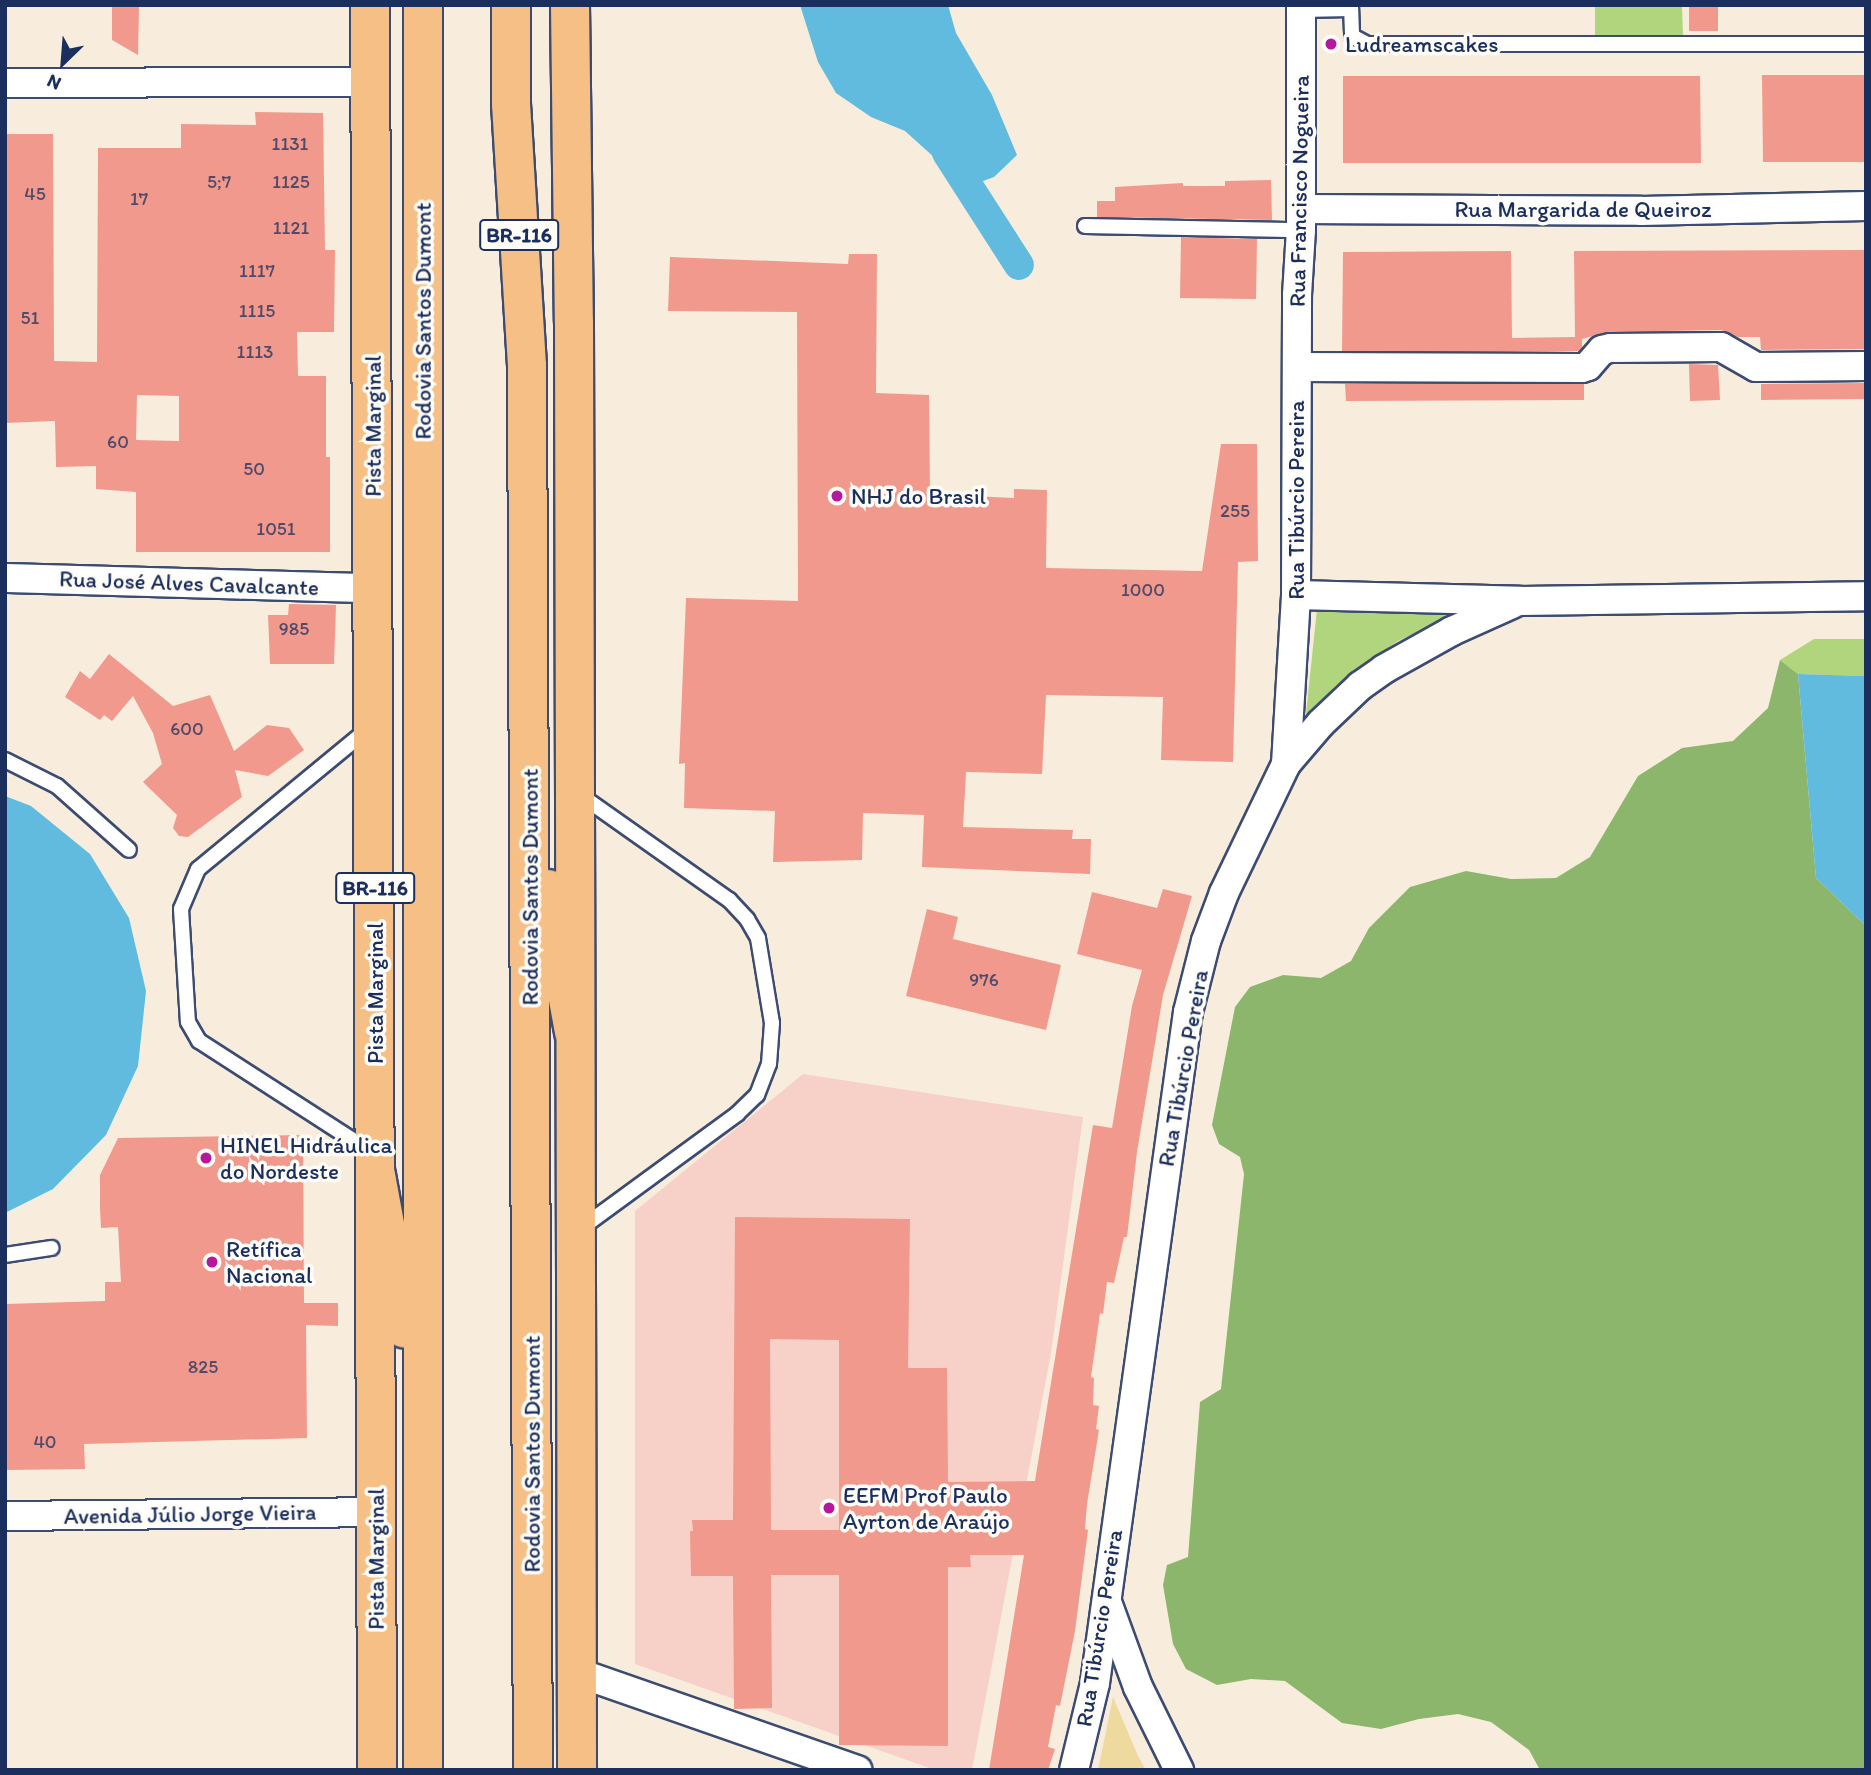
<!DOCTYPE html>
<meta charset="utf-8">
<style>
body{margin:0}
#map{position:relative;width:1871px;height:1775px;overflow:hidden;background:#f8eddd;font-family:Itim,sans-serif}
div>[style]{position:absolute}
[style*='--x']{left:calc(var(--x)*1px);top:calc(var(--y)*1px);width:calc(var(--w)*1px);rotate:calc(var(--a)*1deg)}
.built>*{inset:0;background:#f7d1c7}
.green>*{inset:0;background:#b1d57d}
.forest>*{inset:0;background:#8cb66c}
.sand>*{inset:0;background:#eeda9e}
.water>*{inset:0;background:#60bbde}
.canal>*{height:30px;margin:-15px;padding:0 15px;transform-origin:15px;border-radius:15px;background:#60bbde}
.building>*{inset:0;background:#f0998c}
.roads{filter:drop-shadow(2px 0 #3c4c71) drop-shadow(-2px 0 #3c4c71) drop-shadow(0 2px #3c4c71) drop-shadow(0 -2px #3c4c71)}
.lane>*{height:14px;margin:-7px;padding:0 7px;transform-origin:7px;border-radius:7px;background:#fff}
.street>*{height:28px;margin:-14px;padding:0 14px;transform-origin:14px;border-radius:14px;background:#fff}
.primary>*{height:38px;margin:-19px;padding:0 19px;transform-origin:19px;border-radius:19px;background:#f5bf86}
.highway>*{height:38px;margin:-19px;padding:0 19px;transform-origin:19px;border-radius:19px;background:#f5bf86}
.dots>*{width:19px;height:19px;translate:-50% -50%;box-sizing:border-box;border:4px solid #fdfcf7;border-radius:50%}
span{translate:-50% -50%;white-space:nowrap;text-align:center;line-height:1.15;-webkit-text-stroke:7px #fdfcf7;paint-order:stroke}
.number-label{font-size:19px;color:#504a6a}
.number-label span{-webkit-text-stroke-width:0}
.shield-label span{padding:2px 5px;background:#fdfcf7;border:2px solid;border-radius:5px;-webkit-text-stroke-width:0}
.shield-label{font-size:21px;color:#1b2f5e;font-weight:700}
.poi-label{font-size:23px;color:#1b2f5e}
.left{translate:0 -50%;text-align:left}
.street-label{font-size:23px;color:#1b2f5e}
.frame{position:absolute;inset:0;border:7px solid #1b2f5e;pointer-events:none}
.north{position:absolute;left:28px;top:28px;width:70px;height:70px;-webkit-text-stroke:5px #fdfcf7;paint-order:stroke;rotate:205deg;font-size:19px;font-weight:700;line-height:28px;text-align:center;color:#1b2f5e}
.north::after{content:'';display:block;margin:auto;width:24px;height:32px;background:#1b2f5e;clip-path:polygon(50% 0,100% 100%,50% 72%,0 100%)}
</style>
<div id="map">
<div class="built">
<div style="clip-path:polygon(803px 1074px,1083px 1117px,1051px 1353px,972px 1770px,935px 1770px,635px 1664px,635px 1211px)"></div>
</div>
<div class="green">
<div style="clip-path:polygon(1595px 5px,1682px 5px,1683px 36px,1595px 37px)"></div>
<div style="clip-path:polygon(1467px 608px,1398px 641px,1362px 666px,1335px 686px,1305px 723px,1317px 609px)"></div>
<div style="clip-path:polygon(1814px 639px,1866px 639px,1866px 686px,1863px 676px,1798px 674px,1780px 660px)"></div>
</div>
<div class="forest">
<div style="clip-path:polygon(1780px 660px,1798px 674px,1816px 878px,1866px 926px,1866px 1770px,1540px 1770px,1529px 1750px,1491px 1722px,1458px 1714px,1419px 1719px,1381px 1729px,1342px 1723px,1285px 1681px,1251px 1679px,1217px 1685px,1186px 1669px,1173px 1644px,1163px 1585px,1167px 1565px,1188px 1557px,1200px 1402px,1221px 1389px,1244px 1174px,1240px 1157px,1219px 1144px,1212px 1125px,1235px 1007px,1250px 987px,1283px 975px,1321px 978px,1351px 961px,1369px 928px,1410px 887px,1466px 871px,1511px 879px,1556px 878px,1590px 857px,1638px 776px,1682px 748px,1733px 741px,1768px 708px)"></div>
</div>
<div class="sand">
<div style="clip-path:polygon(1113px 1697px,1138px 1756px,1146px 1770px,1098px 1770px)"></div>
</div>
<div class="water">
<div style="clip-path:polygon(800px 5px,948px 5px,956px 33px,992px 95px,1017px 155px,994px 177px,967px 187px,905px 131px,871px 117px,836px 93px,818px 62px)"></div>
<div style="clip-path:polygon(1798px 674px,1864px 676px,1866px 926px,1816px 878px)"></div>
<div style="clip-path:polygon(5px 796px,31px 806px,90px 854px,129px 918px,146px 991px,138px 1066px,106px 1135px,53px 1189px,5px 1213px)"></div>
</div>
<div class="canal">
<div style="--x:947;--y:153;--w:133;--a:57.3"></div>
</div>
<div class="building">
<div style="clip-path:polygon(112px 5px,139px 5px,138px 55px,112px 40px)"></div>
<div style="clip-path:polygon(1689px 5px,1718px 5px,1718px 31px,1689px 31px)"></div>
<div style="clip-path:polygon(1762px 75px,1866px 75px,1866px 162px,1763px 162px)"></div>
<div style="clip-path:polygon(1343px 76px,1700px 76px,1701px 163px,1343px 163px)"></div>
<div style="clip-path:polygon(evenodd,255px 112px,323px 113px,325px 250px,335px 250px,334px 332px,297px 332px,298px 376px,326px 376px,326px 457px,330px 457px,330px 552px,136px 552px,136px 492px,96px 489px,96px 466px,56px 467px,55px 421px,5px 423px,5px 134px,53px 134px,54px 361px,97px 362px,98px 148px,181px 148px,181px 124px,256px 125px,255px 112px,137px 395px,179px 396px,179px 441px,136px 440px,137px 395px)"></div>
<div style="clip-path:polygon(1271px 180px,1272px 220px,1097px 217px,1097px 201px,1115px 201px,1115px 187px,1183px 183px,1183px 186px,1225px 186px,1225px 181px)"></div>
<div style="clip-path:polygon(1181px 237px,1257px 239px,1256px 299px,1180px 298px)"></div>
<div style="clip-path:polygon(1866px 250px,1866px 349px,1761px 350px,1760px 337px,1738px 337px,1721px 330px,1607px 332px,1582px 339px,1582px 347px,1579px 351px,1342px 351px,1343px 252px,1511px 251px,1512px 338px,1575px 337px,1574px 251px)"></div>
<div style="clip-path:polygon(849px 254px,877px 254px,876px 393px,929px 395px,930px 494px,1014px 498px,1014px 489px,1047px 490px,1046px 568px,1202px 571px,1221px 444px,1257px 444px,1258px 561px,1238px 562px,1233px 762px,1161px 760px,1163px 697px,1046px 695px,1042px 774px,966px 772px,963px 827px,1073px 830px,1072px 839px,1091px 839px,1090px 874px,922px 867px,924px 815px,863px 813px,862px 860px,773px 862px,775px 811px,684px 808px,685px 763px,679px 764px,686px 598px,798px 601px,797px 312px,668px 311px,670px 257px,848px 264px)"></div>
<div style="clip-path:polygon(1689px 364px,1718px 365px,1720px 400px,1690px 401px)"></div>
<div style="clip-path:polygon(1866px 383px,1866px 399px,1761px 400px,1761px 384px)"></div>
<div style="clip-path:polygon(1345px 384px,1584px 384px,1584px 400px,1346px 401px)"></div>
<div style="clip-path:polygon(289px 604px,336px 605px,334px 664px,270px 664px,268px 615px,288px 615px)"></div>
<div style="clip-path:polygon(109px 654px,173px 706px,210px 695px,234px 751px,267px 725px,289px 728px,304px 750px,268px 776px,235px 770px,242px 797px,188px 837px,179px 836px,173px 828px,177px 815px,143px 782px,162px 764px,153px 733px,133px 696px,112px 721px,104px 715px,100px 720px,65px 697px,80px 671px,90px 679px)"></div>
<div style="clip-path:polygon(evenodd,1163px 889px,1192px 896px,1163px 995px,1137px 1152px,1127px 1237px,1124px 1237px,1114px 1283px,1107px 1282px,1103px 1314px,1100px 1313px,1091px 1377px,1094px 1378px,1093px 1405px,1099px 1406px,1096px 1429px,1099px 1430px,1087px 1504px,1085px 1529px,1088px 1530px,1075px 1631px,1060px 1706px,1056px 1705px,1048px 1747px,1055px 1749px,1048px 1770px,989px 1770px,1024px 1555px,970px 1555px,971px 1567px,948px 1567px,948px 1746px,839px 1745px,839px 1575px,771px 1575px,772px 1708px,734px 1709px,733px 1576px,691px 1576px,690px 1531px,693px 1531px,692px 1520px,733px 1520px,735px 1217px,910px 1219px,908px 1368px,947px 1368px,948px 1482px,1035px 1481px,1093px 1125px,1112px 1128px,1132px 1006px,1142px 970px,1077px 954px,1092px 892px,1157px 908px,1163px 889px,770px 1339px,839px 1340px,839px 1530px,771px 1530px,770px 1339px)"></div>
<div style="clip-path:polygon(927px 909px,958px 917px,953px 939px,1061px 965px,1046px 1030px,906px 996px)"></div>
<div style="clip-path:polygon(303px 1135px,304px 1303px,338px 1303px,338px 1326px,306px 1325px,307px 1438px,84px 1444px,85px 1469px,5px 1470px,5px 1304px,105px 1301px,105px 1282px,121px 1282px,118px 1227px,101px 1228px,100px 1208px,100px 1175px,118px 1138px)"></div>
</div>
<div class="roads">
<div class="lane">
<div style="--x:1351;--y:5;--w:31;--a:88"></div>
<div style="--x:1352;--y:36;--w:17;--a:28"></div>
<div style="--x:1367;--y:44;--w:499;--a:0"></div>
<div style="--x:1301;--y:10;--w:50;--a:-1.1"></div>
<div style="--x:1085;--y:226;--w:216;--a:1.1"></div>
<div style="--x:368;--y:729;--w:220;--a:140.5"></div>
<div style="--x:198;--y:869;--w:43;--a:113"></div>
<div style="--x:181;--y:909;--w:113;--a:86.5"></div>
<div style="--x:188;--y:1022;--w:22;--a:60"></div>
<div style="--x:199;--y:1041;--w:203;--a:32.8"></div>
<div style="--x:5;--y:760;--w:58;--a:26.6"></div>
<div style="--x:57;--y:786;--w:96;--a:41.6"></div>
<div style="--x:580;--y:1229;--w:195;--a:-36.2"></div>
<div style="--x:737;--y:1114;--w:28;--a:-44"></div>
<div style="--x:757;--y:1095;--w:33;--a:-69"></div>
<div style="--x:769;--y:1064;--w:41;--a:-85.8"></div>
<div style="--x:772;--y:1023;--w:86;--a:-99.4"></div>
<div style="--x:758;--y:938;--w:22;--a:-120"></div>
<div style="--x:747;--y:919;--w:26;--a:-133"></div>
<div style="--x:729;--y:900;--w:182;--a:-144.8"></div>
<div style="--x:5;--y:1255;--w:47;--a:-8.7"></div>
</div>
<div class="street">
<div style="--x:5;--y:83;--w:365;--a:-0.2"></div>
<div style="--x:1301;--y:209;--w:340;--a:0.3"></div>
<div style="--x:1641;--y:211;--w:225;--a:-1.3"></div>
<div style="--x:1297;--y:367;--w:285;--a:0.2"></div>
<div style="--x:1582;--y:368;--w:6;--a:-18"></div>
<div style="--x:1588;--y:366;--w:21;--a:-49"></div>
<div style="--x:1602;--y:350;--w:9;--a:-13"></div>
<div style="--x:1611;--y:348;--w:110;--a:-0.5"></div>
<div style="--x:1721;--y:347;--w:40;--a:29.7"></div>
<div style="--x:1756;--y:367;--w:110;--a:-0.5"></div>
<div style="--x:5;--y:578;--w:369;--a:1.6"></div>
<div style="--x:1296;--y:595;--w:224;--a:1.5"></div>
<div style="--x:1520;--y:601;--w:346;--a:-0.8"></div>
<div style="--x:1286;--y:764;--w:54;--a:-49.5"></div>
<div style="--x:1321;--y:723;--w:54;--a:-43.5"></div>
<div style="--x:1360;--y:686;--w:29;--a:-35"></div>
<div style="--x:1384;--y:669;--w:78;--a:-29.2"></div>
<div style="--x:1452;--y:631;--w:66;--a:-24.2"></div>
<div style="--x:5;--y:1516;--w:370;--a:-0.6"></div>
<div style="--x:1107;--y:1602;--w:90;--a:70"></div>
<div style="--x:1138;--y:1687;--w:93;--a:63.7"></div>
<div style="--x:576;--y:1672;--w:298;--a:19.2"></div>
<div style="--x:1074;--y:1770;--w:89;--a:-76.4"></div>
<div style="--x:1095;--y:1683;--w:677;--a:-82.11"></div>
<div style="--x:1188;--y:1012;--w:73;--a:-75.8"></div>
<div style="--x:1206;--y:941;--w:51;--a:-69.4"></div>
<div style="--x:1224;--y:893;--w:143;--a:-64.3"></div>
<div style="--x:1286;--y:764;--w:169;--a:-86.6"></div>
<div style="--x:1296;--y:595;--w:300;--a:-89.8"></div>
<div style="--x:1297;--y:295;--w:65;--a:-86.5"></div>
<div style="--x:1301;--y:230;--w:225;--a:-90"></div>
</div>
<div class="primary">
<div style="--x:370;--y:5;--w:1765;--a:89.77"></div>
<div style="--x:570;--y:5;--w:317;--a:89.3"></div>
<div style="--x:574;--y:322;--w:1448;--a:89.88"></div>
</div>
<div class="highway">
<div style="--x:511;--y:5;--w:99;--a:90"></div>
<div style="--x:511;--y:104;--w:262;--a:86.5"></div>
<div style="--x:527;--y:366;--w:1404;--a:89.76"></div>
<div style="--x:548;--y:889;--w:145;--a:79.7"></div>
<div style="--x:376;--y:1175;--w:156;--a:79.6"></div>
<div style="--x:423;--y:1770;--w:1765;--a:-90"></div>
</div>
</div>
<div class="dots">
<div style="left:1331px;top:44px;background:#b5179e"></div>
<div style="left:837px;top:496px;background:#b5179e"></div>
<div style="left:206px;top:1158px;background:#b5179e"></div>
<div style="left:212px;top:1262px;background:#b5179e"></div>
<div style="left:829px;top:1508px;background:#b5179e"></div>
</div>
<div class="number-label">
<span style="left:290px;top:144px">1131</span>
<span style="left:219px;top:182px">5;7</span>
<span style="left:291px;top:182px">1125</span>
<span style="left:35px;top:194px">45</span>
<span style="left:139px;top:199px">17</span>
<span style="left:291px;top:228px">1121</span>
<span style="left:257px;top:271px">1117</span>
<span style="left:257px;top:311px">1115</span>
<span style="left:30px;top:318px">51</span>
<span style="left:255px;top:352px">1113</span>
<span style="left:118px;top:442px">60</span>
<span style="left:254px;top:469px">50</span>
<span style="left:1235px;top:511px">255</span>
<span style="left:276px;top:529px">1051</span>
<span style="left:1143px;top:590px">1000</span>
<span style="left:294px;top:629px">985</span>
<span style="left:187px;top:729px">600</span>
<span style="left:984px;top:980px">976</span>
<span style="left:203px;top:1367px">825</span>
<span style="left:45px;top:1442px">40</span>
</div>
<div class="shield-label">
<span style="left:519px;top:235px">BR-116</span>
<span style="left:375px;top:888px">BR-116</span>
</div>
<div class="poi-label">
<span class="left" style="left:1345px;top:44px">Ludreamscakes</span>
<span class="left" style="left:851px;top:496px">NHJ do Brasil</span>
<span class="left" style="left:220px;top:1158px">HINEL Hidráulica<br>do Nordeste</span>
<span class="left" style="left:226px;top:1262px">Retífica<br>Nacional</span>
<span class="left" style="left:843px;top:1508px">EEFM Prof Paulo<br>Ayrton de Araújo</span>
</div>
<div class="street-label">
<span style="left:1299px;top:191px;rotate:-89deg">Rua Francisco Nogueira</span>
<span style="left:1583px;top:209px">Rua Margarida de Queiroz</span>
<span style="left:423px;top:321px;rotate:-90deg">Rodovia Santos Dumont</span>
<span style="left:373px;top:426px;rotate:-90deg">Pista Marginal</span>
<span style="left:1296px;top:500px;rotate:-90deg">Rua Tibúrcio Pereira</span>
<span style="left:189px;top:583px;rotate:2deg">Rua José Alves Cavalcante</span>
<span style="left:530px;top:887px;rotate:-90deg">Rodovia Santos Dumont</span>
<span style="left:375px;top:993px;rotate:-90deg">Pista Marginal</span>
<span style="left:1183px;top:1068px;rotate:-80deg">Rua Tibúrcio Pereira</span>
<span style="left:532px;top:1454px;rotate:-90deg">Rodovia Santos Dumont</span>
<span style="left:190px;top:1514px;rotate:-1deg">Avenida Júlio Jorge Vieira</span>
<span style="left:376px;top:1559px;rotate:-90deg">Pista Marginal</span>
<span style="left:1099px;top:1628px;rotate:-81deg">Rua Tibúrcio Pereira</span>
</div>
<div class="frame"></div>
<div class="north">N</div>
</div>
